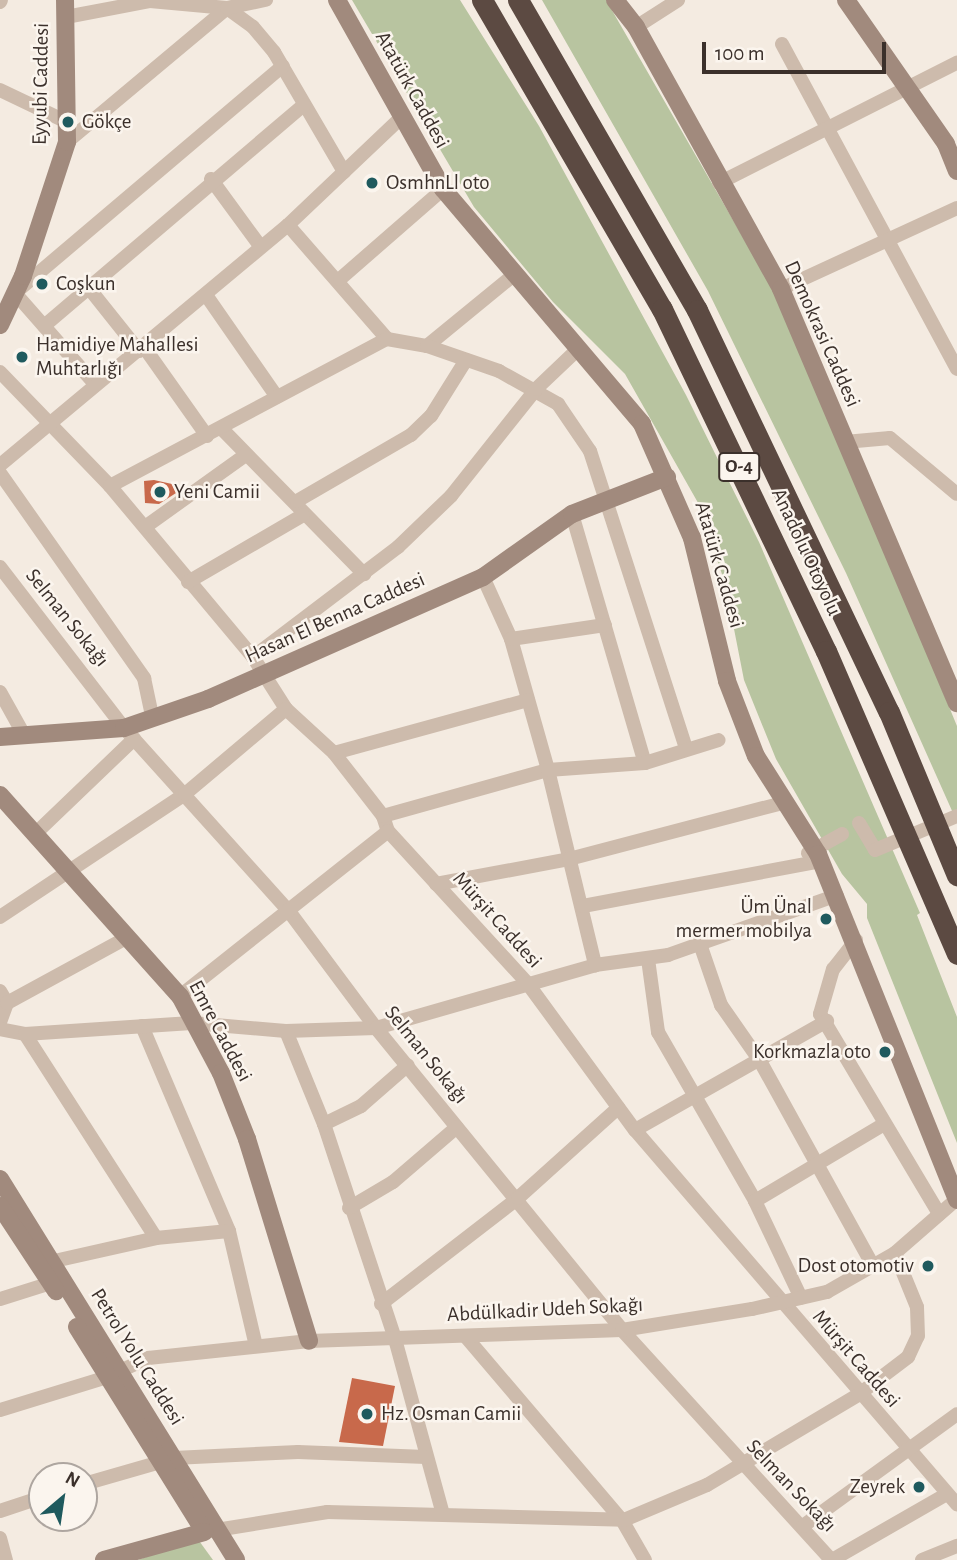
<!DOCTYPE html>
<meta charset="utf-8">
<style>
body{margin:0}
#map{position:relative;width:957px;height:1560px;overflow:hidden;background:#f4ebe1;font-family:"Alegreya Sans",sans-serif}
div>[style]{position:absolute}
[style*='--x']{left:calc(var(--x)*1px);top:calc(var(--y)*1px);width:calc(var(--w)*1px);rotate:calc(var(--a)*1deg)}
.green>*{inset:0;background:#b8c4a0}
.building>*{inset:0;background:#c8694b}
.street>*{height:14px;margin:-7px;padding:0 7px;transform-origin:7px;border-radius:7px;background:#cdbbac}
.secondary>*{height:18px;margin:-9px;padding:0 9px;transform-origin:9px;border-radius:9px;background:#a18a7d}
.highway>*{height:21px;margin:-10.5px;padding:0 10.5px;transform-origin:10.5px;border-radius:10.5px;background:#5c4a42}
.dots>*{width:19px;height:19px;translate:-50% -50%;box-sizing:border-box;border:4px solid #fbf5ee;border-radius:50%}
span{translate:-50% -50%;white-space:nowrap;text-align:center;line-height:1.15;-webkit-text-stroke:5px #fbf5ee;paint-order:stroke}
.shield-label span{padding:2px 5px;background:#fbf5ee;border:2px solid;border-radius:5px;-webkit-text-stroke-width:0}
.shield-label{font-size:19px;color:#3b302b;font-weight:700}
.street-label{font-size:21px;color:#3b302b}
.poi-label{font-size:21px;color:#3b302b}
.left{translate:0 -50%;text-align:left}
.right{translate:-100% -50%;text-align:right}
.north{position:absolute;left:28px;top:1462px;width:70px;height:70px;box-sizing:border-box;background:#fbf5ee;border:2px solid #aea6a0;border-radius:50%;rotate:29deg;font-size:19px;font-weight:700;line-height:28px;text-align:center;color:#3b302b}
.north::after{content:'';display:block;margin:auto;width:24px;height:32px;background:#1f5a5e;clip-path:polygon(50% 0,100% 100%,50% 72%,0 100%)}
.scale{position:absolute;left:702px;top:42px;width:184px;height:32px;box-sizing:border-box;border:4px solid #3b302b;border-top:0;padding-left:9px;font-size:21px;line-height:24px;white-space:nowrap;color:#3b302b;-webkit-text-stroke:5px #fbf5ee;paint-order:stroke}
</style>
<div id="map">
<div class="green">
<div style="clip-path:polygon(352px 0,460px 0,539px 126px,686px 395px,759px 542px,920px 913px,917px 915px,957px 1017px,957px 1143px,867px 918px,867px 904px,842px 874px,776px 759px,744px 680px,725px 583px,697px 501px,625px 374px,553px 302px,474px 207px)"></div>
<div style="clip-path:polygon(542px 0,606px 0,785px 310px,957px 726px,957px 822px,846px 573px,708px 291px)"></div>
<div style="clip-path:polygon(197px 1538px,213px 1560px,138px 1560px)"></div>
</div>
<div class="building">
<div style="clip-path:polygon(154px 480px,172px 484px,176px 493px,159px 504px,145px 503px,144px 481px)"></div>
<div style="clip-path:polygon(352px 1378px,395px 1386px,383px 1446px,339px 1442px)"></div>
</div>
<div class="street">
<div style="--x:0;--y:2;--w:2;--a:-63"></div>
<div style="--x:66;--y:17;--w:86;--a:-10.8"></div>
<div style="--x:150;--y:1;--w:77;--a:5.2"></div>
<div style="--x:227;--y:8;--w:32;--a:36"></div>
<div style="--x:253;--y:27;--w:33;--a:50"></div>
<div style="--x:274;--y:52;--w:139;--a:59.7"></div>
<div style="--x:636;--y:27;--w:50;--a:-32.7"></div>
<div style="--x:782;--y:44;--w:369;--a:61.7"></div>
<div style="--x:0;--y:90;--w:74;--a:25.5"></div>
<div style="--x:67;--y:142;--w:209;--a:-39.9"></div>
<div style="--x:227;--y:8;--w:40;--a:-12"></div>
<div style="--x:211;--y:179;--w:83;--a:53.8"></div>
<div style="--x:719;--y:183;--w:267;--a:-26.8"></div>
<div style="--x:288;--y:225;--w:151;--a:49"></div>
<div style="--x:340;--y:279;--w:137;--a:-41.1"></div>
<div style="--x:88;--y:287;--w:82;--a:51.4"></div>
<div style="--x:781;--y:289;--w:194;--a:-24.7"></div>
<div style="--x:206;--y:295;--w:124;--a:55.2"></div>
<div style="--x:44;--y:326;--w:341;--a:-40.4"></div>
<div style="--x:427;--y:346;--w:114;--a:-39.3"></div>
<div style="--x:144;--y:347;--w:109;--a:54.7"></div>
<div style="--x:0;--y:372;--w:158;--a:46"></div>
<div style="--x:110;--y:486;--w:223;--a:50.1"></div>
<div style="--x:253;--y:657;--w:62;--a:57.6"></div>
<div style="--x:286;--y:709;--w:65;--a:42.5"></div>
<div style="--x:334;--y:753;--w:80;--a:52.1"></div>
<div style="--x:383;--y:816;--w:16;--a:72"></div>
<div style="--x:388;--y:831;--w:207;--a:47.5"></div>
<div style="--x:528;--y:984;--w:181;--a:53.8"></div>
<div style="--x:635;--y:1130;--w:494;--a:49.3"></div>
<div style="--x:94;--y:383;--w:120;--a:-131.3"></div>
<div style="--x:15;--y:293;--w:351;--a:-40.3"></div>
<div style="--x:223;--y:430;--w:202;--a:45.6"></div>
<div style="--x:845;--y:442;--w:45;--a:-5.1"></div>
<div style="--x:890;--y:438;--w:87;--a:39.9"></div>
<div style="--x:0;--y:465;--w:375;--a:-39.8"></div>
<div style="--x:288;--y:225;--w:157;--a:-43.5"></div>
<div style="--x:0;--y:473;--w:251;--a:54.9"></div>
<div style="--x:144;--y:678;--w:39;--a:78"></div>
<div style="--x:110;--y:486;--w:314;--a:-28"></div>
<div style="--x:387;--y:339;--w:41;--a:9.9"></div>
<div style="--x:427;--y:346;--w:76;--a:19.1"></div>
<div style="--x:499;--y:371;--w:68;--a:29.2"></div>
<div style="--x:558;--y:404;--w:57;--a:55.8"></div>
<div style="--x:590;--y:451;--w:313;--a:72.1"></div>
<div style="--x:297;--y:501;--w:132;--a:-30.1"></div>
<div style="--x:411;--y:435;--w:28;--a:-44"></div>
<div style="--x:431;--y:416;--w:66;--a:-58"></div>
<div style="--x:572;--y:514;--w:259;--a:73.7"></div>
<div style="--x:145;--y:527;--w:122;--a:-35.6"></div>
<div style="--x:0;--y:567;--w:203;--a:52.4"></div>
<div style="--x:124;--y:728;--w:245;--a:48"></div>
<div style="--x:288;--y:910;--w:147;--a:53.3"></div>
<div style="--x:376;--y:1028;--w:390;--a:50.8"></div>
<div style="--x:622;--y:1330;--w:311;--a:47.7"></div>
<div style="--x:483;--y:577;--w:68;--a:65.7"></div>
<div style="--x:511;--y:639;--w:136;--a:74.2"></div>
<div style="--x:548;--y:770;--w:201;--a:76.4"></div>
<div style="--x:188;--y:582;--w:133;--a:-30.2"></div>
<div style="--x:511;--y:639;--w:95;--a:-8.5"></div>
<div style="--x:253;--y:657;--w:182;--a:-37.2"></div>
<div style="--x:398;--y:547;--w:74;--a:-43.9"></div>
<div style="--x:451;--y:496;--w:137;--a:-51.5"></div>
<div style="--x:536;--y:389;--w:59;--a:-43.6"></div>
<div style="--x:0;--y:692;--w:49;--a:60.8"></div>
<div style="--x:334;--y:753;--w:201;--a:-15.3"></div>
<div style="--x:383;--y:816;--w:171;--a:-15.6"></div>
<div style="--x:548;--y:770;--w:97;--a:-4.1"></div>
<div style="--x:645;--y:763;--w:77;--a:-17.3"></div>
<div style="--x:859;--y:823;--w:31;--a:59"></div>
<div style="--x:875;--y:850;--w:89;--a:-22.5"></div>
<div style="--x:36;--y:833;--w:136;--a:-43.8"></div>
<div style="--x:808;--y:853;--w:39;--a:-29"></div>
<div style="--x:436;--y:884;--w:135;--a:-10.6"></div>
<div style="--x:569;--y:859;--w:224;--a:-14.7"></div>
<div style="--x:583;--y:906;--w:242;--a:-10.7"></div>
<div style="--x:0;--y:917;--w:222;--a:-33.6"></div>
<div style="--x:185;--y:794;--w:132;--a:-40.1"></div>
<div style="--x:856;--y:940;--w:37;--a:128"></div>
<div style="--x:833;--y:969;--w:47;--a:106.1"></div>
<div style="--x:820;--y:1014;--w:233;--a:59.2"></div>
<div style="--x:700;--y:944;--w:65;--a:71"></div>
<div style="--x:721;--y:1005;--w:68;--a:55.1"></div>
<div style="--x:760;--y:1061;--w:234;--a:61.1"></div>
<div style="--x:648;--y:959;--w:74;--a:82.2"></div>
<div style="--x:658;--y:1032;--w:195;--a:60.1"></div>
<div style="--x:755;--y:1201;--w:107;--a:64.6"></div>
<div style="--x:0;--y:991;--w:14;--a:60"></div>
<div style="--x:7;--y:1003;--w:20;--a:110"></div>
<div style="--x:180;--y:996;--w:265;--a:-38.4"></div>
<div style="--x:7;--y:1003;--w:138;--a:-28.6"></div>
<div style="--x:142;--y:1026;--w:223;--a:67"></div>
<div style="--x:229;--y:1231;--w:118;--a:76.8"></div>
<div style="--x:0;--y:1029;--w:25;--a:11"></div>
<div style="--x:25;--y:1034;--w:167;--a:-3.8"></div>
<div style="--x:192;--y:1023;--w:94;--a:4.9"></div>
<div style="--x:286;--y:1031;--w:90;--a:-1.9"></div>
<div style="--x:376;--y:1028;--w:228;--a:-16"></div>
<div style="--x:595;--y:965;--w:74;--a:-7.8"></div>
<div style="--x:668;--y:955;--w:179;--a:-19.5"></div>
<div style="--x:286;--y:1031;--w:100;--a:67.8"></div>
<div style="--x:324;--y:1124;--w:226;--a:71.7"></div>
<div style="--x:395;--y:1339;--w:178;--a:74.7"></div>
<div style="--x:25;--y:1034;--w:242;--a:57.3"></div>
<div style="--x:324;--y:1124;--w:41;--a:-25.9"></div>
<div style="--x:361;--y:1106;--w:62;--a:-41.1"></div>
<div style="--x:635;--y:1130;--w:221;--a:-29.6"></div>
<div style="--x:755;--y:1201;--w:150;--a:-30.8"></div>
<div style="--x:349;--y:1208;--w:51;--a:-30.6"></div>
<div style="--x:393;--y:1182;--w:84;--a:-40.7"></div>
<div style="--x:41;--y:1264;--w:118;--a:-12.7"></div>
<div style="--x:156;--y:1238;--w:73;--a:-5.5"></div>
<div style="--x:0;--y:1299;--w:53;--a:-17.4"></div>
<div style="--x:381;--y:1304;--w:173;--a:-37.7"></div>
<div style="--x:518;--y:1198;--w:135;--a:-42"></div>
<div style="--x:466;--y:1337;--w:240;--a:49.6"></div>
<div style="--x:622;--y:1520;--w:46;--a:60.1"></div>
<div style="--x:0;--y:1410;--w:112;--a:-17.1"></div>
<div style="--x:107;--y:1377;--w:45;--a:-24.9"></div>
<div style="--x:148;--y:1358;--w:162;--a:-6"></div>
<div style="--x:309;--y:1341;--w:313;--a:-2"></div>
<div style="--x:622;--y:1330;--w:132;--a:-9.2"></div>
<div style="--x:752;--y:1309;--w:77;--a:-12.8"></div>
<div style="--x:827;--y:1292;--w:78;--a:-29.8"></div>
<div style="--x:895;--y:1253;--w:82;--a:-41.1"></div>
<div style="--x:84;--y:1484;--w:94;--a:-16.1"></div>
<div style="--x:174;--y:1458;--w:124;--a:-2.8"></div>
<div style="--x:298;--y:1452;--w:128;--a:2.2"></div>
<div style="--x:0;--y:1511;--w:44;--a:-18.4"></div>
<div style="--x:803;--y:1526;--w:190;--a:-36"></div>
<div style="--x:210;--y:1531;--w:119;--a:-9.2"></div>
<div style="--x:327;--y:1512;--w:297;--a:1.5"></div>
<div style="--x:624;--y:1520;--w:90;--a:-22.9"></div>
<div style="--x:707;--y:1485;--w:176;--a:-30.8"></div>
<div style="--x:858;--y:1395;--w:63;--a:-37.2"></div>
<div style="--x:908;--y:1357;--w:23;--a:-65"></div>
<div style="--x:918;--y:1336;--w:29;--a:-92"></div>
<div style="--x:917;--y:1307;--w:58;--a:-112.2"></div>
<div style="--x:0;--y:1538;--w:23;--a:75"></div>
<div style="--x:832;--y:1560;--w:133;--a:-29.9"></div>
<div style="--x:922;--y:1560;--w:38;--a:-22"></div>
</div>
<div class="secondary">
<div style="--x:337;--y:0;--w:217;--a:60.7"></div>
<div style="--x:443;--y:189;--w:308;--a:49.7"></div>
<div style="--x:642;--y:424;--w:124;--a:66.3"></div>
<div style="--x:692;--y:538;--w:147;--a:76.2"></div>
<div style="--x:727;--y:681;--w:80;--a:68.9"></div>
<div style="--x:756;--y:756;--w:116;--a:57.7"></div>
<div style="--x:818;--y:854;--w:373;--a:68.1"></div>
<div style="--x:615;--y:0;--w:34;--a:52"></div>
<div style="--x:636;--y:27;--w:299;--a:61"></div>
<div style="--x:781;--y:289;--w:450;--a:67"></div>
<div style="--x:846;--y:0;--w:175;--a:55.2"></div>
<div style="--x:946;--y:144;--w:29;--a:68"></div>
<div style="--x:0;--y:325;--w:54;--a:-64.9"></div>
<div style="--x:23;--y:276;--w:141;--a:-71.8"></div>
<div style="--x:67;--y:142;--w:142;--a:-90.8"></div>
<div style="--x:0;--y:737;--w:124;--a:-4.2"></div>
<div style="--x:124;--y:728;--w:89;--a:-19"></div>
<div style="--x:208;--y:699;--w:301;--a:-23.9"></div>
<div style="--x:483;--y:577;--w:109;--a:-35.3"></div>
<div style="--x:572;--y:514;--w:102;--a:-21.3"></div>
<div style="--x:0;--y:795;--w:270;--a:48.2"></div>
<div style="--x:180;--y:996;--w:87;--a:62"></div>
<div style="--x:221;--y:1073;--w:71;--a:68.5"></div>
<div style="--x:247;--y:1139;--w:211;--a:72.9"></div>
<div style="--x:0;--y:1179;--w:448;--a:58.2"></div>
<div style="--x:0;--y:1206;--w:102;--a:56.6"></div>
<div style="--x:77;--y:1327;--w:234;--a:58.1"></div>
<div style="--x:104;--y:1560;--w:104;--a:-15.6"></div>
</div>
<div class="highway">
<div style="--x:482;--y:0;--w:358;--a:59.8"></div>
<div style="--x:662;--y:309;--w:379;--a:64.4"></div>
<div style="--x:826;--y:651;--w:330;--a:66.6"></div>
<div style="--x:518;--y:0;--w:358;--a:60"></div>
<div style="--x:697;--y:310;--w:445;--a:64.5"></div>
<div style="--x:889;--y:712;--w:177;--a:67.4"></div>
</div>
<div class="dots">
<div style="left:68px;top:122px;background:#1f5a5e"></div>
<div style="left:372px;top:183px;background:#1f5a5e"></div>
<div style="left:42px;top:284px;background:#1f5a5e"></div>
<div style="left:22px;top:357px;background:#1f5a5e"></div>
<div style="left:160px;top:492px;background:#1f5a5e"></div>
<div style="left:826px;top:919px;background:#1f5a5e"></div>
<div style="left:885px;top:1052px;background:#1f5a5e"></div>
<div style="left:928px;top:1266px;background:#1f5a5e"></div>
<div style="left:367px;top:1414px;background:#1f5a5e"></div>
<div style="left:919px;top:1487px;background:#1f5a5e"></div>
</div>
<div class="shield-label">
<span style="left:739px;top:467px">O-4</span>
</div>
<div class="street-label">
<span style="left:41px;top:84px;rotate:-89deg">Eyyubi Caddesi</span>
<span style="left:412px;top:90px;rotate:61deg">Atatürk Caddesi</span>
<span style="left:822px;top:334px;rotate:66deg">Demokrasi Caddesi</span>
<span style="left:806px;top:552px;rotate:65deg">Anadolu Otoyolu</span>
<span style="left:719px;top:565px;rotate:74deg">Atatürk Caddesi</span>
<span style="left:67px;top:618px;rotate:51deg">Selman Sokağı</span>
<span style="left:335px;top:618px;rotate:-24deg">Hasan El Benna Caddesi</span>
<span style="left:497px;top:920px;rotate:48deg">Mürşit Caddesi</span>
<span style="left:220px;top:1031px;rotate:62deg">Emre Caddesi</span>
<span style="left:426px;top:1055px;rotate:51deg">Selman Sokağı</span>
<span style="left:545px;top:1310px;rotate:-3deg">Abdülkadir Udeh Sokağı</span>
<span style="left:137px;top:1357px;rotate:58deg">Petrol Yolu Caddesi</span>
<span style="left:856px;top:1359px;rotate:49deg">Mürşit Caddesi</span>
<span style="left:791px;top:1486px;rotate:46deg">Selman Sokağı</span>
</div>
<div class="poi-label">
<span class="left" style="left:82px;top:122px">Gökçe</span>
<span class="left" style="left:386px;top:183px">OsmhnLl oto</span>
<span class="left" style="left:56px;top:284px">Coşkun</span>
<span class="left" style="left:36px;top:357px">Hamidiye Mahallesi<br>Muhtarlığı</span>
<span class="left" style="left:174px;top:492px">Yeni Camii</span>
<span class="right" style="left:812px;top:919px">Üm Ünal<br>mermer mobilya</span>
<span class="right" style="left:871px;top:1052px">Korkmazla oto</span>
<span class="right" style="left:914px;top:1266px">Dost otomotiv</span>
<span class="left" style="left:381px;top:1414px">Hz. Osman Camii</span>
<span class="right" style="left:905px;top:1487px">Zeyrek</span>
</div>
<div class="north">N</div>
<div class="scale">100 m</div>
</div>
